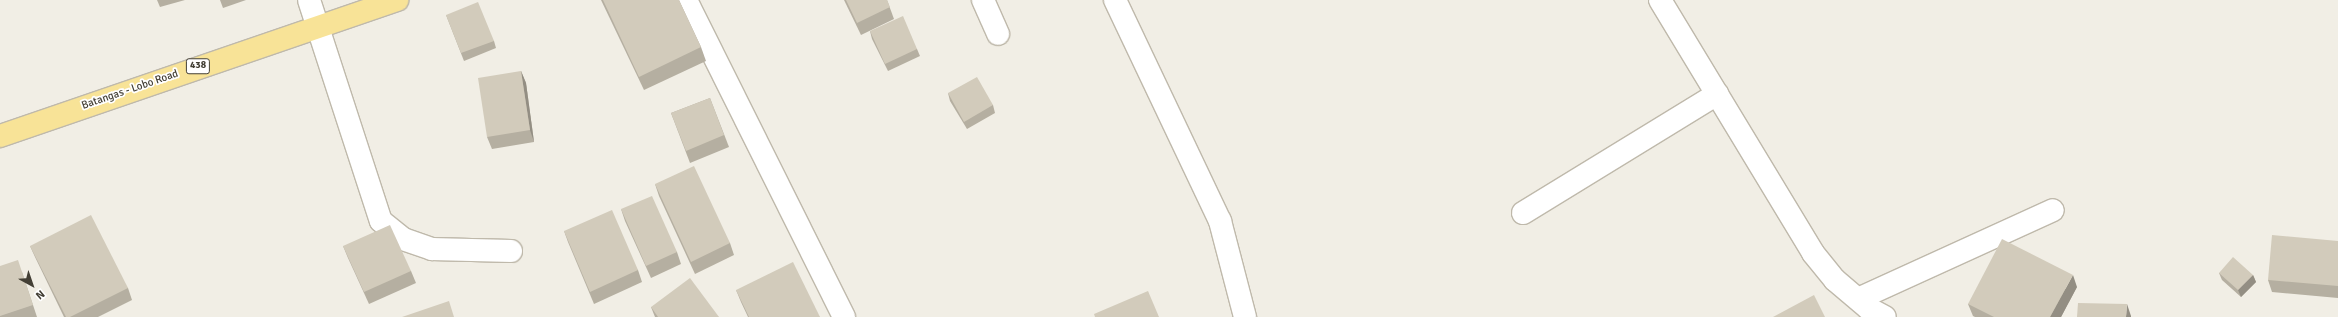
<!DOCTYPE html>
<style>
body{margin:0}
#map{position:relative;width:2338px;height:317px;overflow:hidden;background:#f1eee5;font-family:Signika,sans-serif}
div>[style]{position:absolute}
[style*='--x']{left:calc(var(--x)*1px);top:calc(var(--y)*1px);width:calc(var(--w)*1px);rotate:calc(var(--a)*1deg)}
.roads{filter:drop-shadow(1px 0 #bfb9ab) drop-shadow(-1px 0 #bfb9ab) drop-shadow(0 1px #bfb9ab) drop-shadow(0 -1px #bfb9ab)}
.minor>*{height:22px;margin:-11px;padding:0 11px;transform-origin:11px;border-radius:11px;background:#fff}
.major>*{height:22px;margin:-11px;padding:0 11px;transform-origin:11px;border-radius:11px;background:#f8e397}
.wall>*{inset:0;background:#b5afa1}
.shaded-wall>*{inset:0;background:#938e83}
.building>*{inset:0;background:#d2cbbb}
span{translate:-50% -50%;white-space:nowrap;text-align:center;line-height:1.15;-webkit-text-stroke:3.5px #fff;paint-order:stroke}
.shield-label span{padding:1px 3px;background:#fff;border:1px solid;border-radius:3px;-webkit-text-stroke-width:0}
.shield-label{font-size:10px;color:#433f35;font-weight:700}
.street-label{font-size:11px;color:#433f35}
.north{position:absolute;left:12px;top:265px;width:40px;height:40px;-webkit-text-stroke:3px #fff;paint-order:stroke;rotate:140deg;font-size:11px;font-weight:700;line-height:16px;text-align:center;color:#433f35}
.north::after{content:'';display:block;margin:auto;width:14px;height:18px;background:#433f35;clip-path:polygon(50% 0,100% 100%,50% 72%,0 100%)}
</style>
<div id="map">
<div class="roads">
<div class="minor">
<div style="--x:309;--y:0;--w:232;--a:72"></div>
<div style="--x:381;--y:221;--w:28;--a:39"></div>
<div style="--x:403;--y:239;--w:31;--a:19"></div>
<div style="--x:432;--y:249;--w:79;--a:1.5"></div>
<div style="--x:686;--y:0;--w:354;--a:63.5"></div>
<div style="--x:983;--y:0;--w:37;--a:66"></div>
<div style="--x:1115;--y:0;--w:245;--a:64.6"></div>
<div style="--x:1220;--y:221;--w:99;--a:75.4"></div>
<div style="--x:1660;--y:0;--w:296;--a:58.8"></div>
<div style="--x:1813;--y:253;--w:35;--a:51"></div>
<div style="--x:1835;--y:280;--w:43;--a:40.3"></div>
<div style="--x:1868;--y:308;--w:19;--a:28"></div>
<div style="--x:1523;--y:213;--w:228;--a:-31.5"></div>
<div style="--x:1858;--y:299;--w:214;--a:-24.5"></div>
</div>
<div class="major">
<div style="--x:0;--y:136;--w:420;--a:-18.9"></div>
</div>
</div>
<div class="wall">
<div style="clip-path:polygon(157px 0,185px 0,160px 7px)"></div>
<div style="clip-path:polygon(220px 0,246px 0,223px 8px)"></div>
<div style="clip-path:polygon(601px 0,679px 0,701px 47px,706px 61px,644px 90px)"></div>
<div style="clip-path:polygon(844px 0,887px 0,894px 19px,861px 35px)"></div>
<div style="clip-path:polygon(446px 15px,494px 41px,496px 48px,464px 61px)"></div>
<div style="clip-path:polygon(870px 31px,917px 49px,920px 56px,888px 71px,872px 39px)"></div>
<div style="clip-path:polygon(521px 71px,526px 83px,534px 142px,492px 149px,487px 137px)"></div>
<div style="clip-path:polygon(948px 93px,993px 105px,995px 113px,967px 129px,950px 101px)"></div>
<div style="clip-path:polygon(710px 98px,729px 147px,690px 163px,671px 113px)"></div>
<div style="clip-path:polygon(655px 184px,730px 243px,734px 255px,695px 274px,659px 196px)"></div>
<div style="clip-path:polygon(621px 209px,677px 252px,681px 264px,651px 278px,625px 221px)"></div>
<div style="clip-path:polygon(564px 231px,638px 270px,642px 282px,594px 304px,568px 242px)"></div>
<div style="clip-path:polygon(2338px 241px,2338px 298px,2272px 292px,2268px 280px)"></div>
<div style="clip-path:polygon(30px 246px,128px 288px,132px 300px,98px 317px,64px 317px,35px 257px)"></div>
<div style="clip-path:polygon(343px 246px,411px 271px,416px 283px,369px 304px,348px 258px)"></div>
<div style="clip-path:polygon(0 266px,22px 272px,37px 317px,0 317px)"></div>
<div style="clip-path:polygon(2219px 273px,2253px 275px,2256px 282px,2241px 297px,2222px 280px)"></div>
<div style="clip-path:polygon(2077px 287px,2061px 317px,1975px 317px,1973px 316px,1968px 304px)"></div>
<div style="clip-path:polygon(736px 290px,820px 317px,748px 317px,741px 302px)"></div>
<div style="clip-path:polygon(651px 307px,719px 317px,655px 317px)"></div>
</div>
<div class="shaded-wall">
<div style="clip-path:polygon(521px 71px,526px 83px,534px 142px,530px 130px)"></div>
<div style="clip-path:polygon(2073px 275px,2077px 287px,2061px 317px,2050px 317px)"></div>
<div style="clip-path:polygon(2253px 275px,2256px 282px,2241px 297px,2238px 290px)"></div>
<div style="clip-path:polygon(2127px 304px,2131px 316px,2131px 317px,2126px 317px)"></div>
</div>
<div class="building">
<div style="clip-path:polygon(603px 0,679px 0,701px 47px,639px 77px)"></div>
<div style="clip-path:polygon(846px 0,887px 0,890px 7px,857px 23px)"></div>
<div style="clip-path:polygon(478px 2px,494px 41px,461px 53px,446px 15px)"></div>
<div style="clip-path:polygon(903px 16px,917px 49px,885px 64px,870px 31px)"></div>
<div style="clip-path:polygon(521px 71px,530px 130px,487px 137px,478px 78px)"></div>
<div style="clip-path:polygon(977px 77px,993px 105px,964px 122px,948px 93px)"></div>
<div style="clip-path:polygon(710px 98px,724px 135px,686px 151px,671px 113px)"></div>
<div style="clip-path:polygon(694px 166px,730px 243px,691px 262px,655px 184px)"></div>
<div style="clip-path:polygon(652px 196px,677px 252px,646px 266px,621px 209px)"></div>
<div style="clip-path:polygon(612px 210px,638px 270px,590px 292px,564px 231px)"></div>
<div style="clip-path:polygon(91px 215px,128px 288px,70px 317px,66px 317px,30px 246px)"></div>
<div style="clip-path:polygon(390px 225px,411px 271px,364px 292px,343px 246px)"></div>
<div style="clip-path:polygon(2272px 235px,2338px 241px,2338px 286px,2268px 280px)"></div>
<div style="clip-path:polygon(2002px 239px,2073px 275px,2050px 317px,1994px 317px,1968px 304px)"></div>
<div style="clip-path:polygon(2233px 257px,2253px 275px,2238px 290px,2219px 273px)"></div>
<div style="clip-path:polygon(18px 260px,33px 305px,0 316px,0 266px)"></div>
<div style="clip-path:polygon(793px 262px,820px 317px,749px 317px,736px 290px)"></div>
<div style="clip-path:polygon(690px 278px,719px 317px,658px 317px,651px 307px)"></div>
<div style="clip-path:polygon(1148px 291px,1159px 317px,1095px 317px,1094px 314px)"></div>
<div style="clip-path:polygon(1814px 295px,1825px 317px,1773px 317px)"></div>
<div style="clip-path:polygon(449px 301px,454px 317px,402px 317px)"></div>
<div style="clip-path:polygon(2078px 303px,2127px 304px,2126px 317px,2077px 317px)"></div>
</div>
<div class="shield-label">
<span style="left:198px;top:66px">438</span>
</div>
<div class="street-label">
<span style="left:130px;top:90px;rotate:-19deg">Batangas - Lobo Road</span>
</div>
<div class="north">N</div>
</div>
